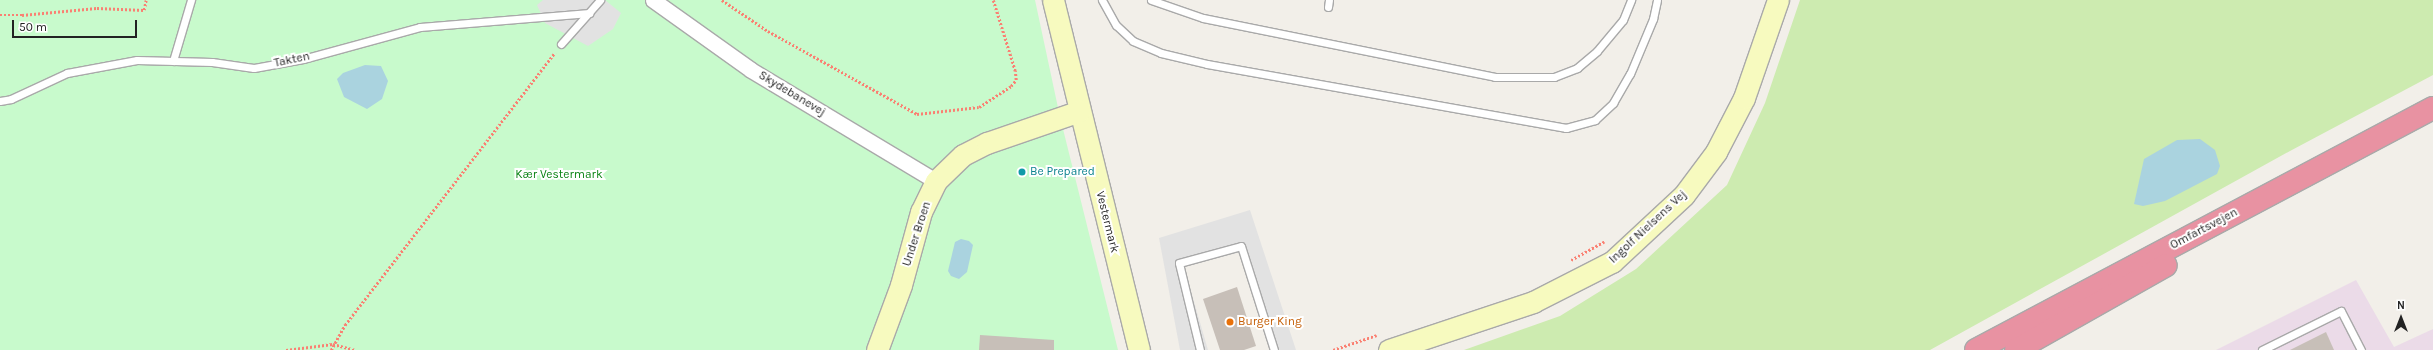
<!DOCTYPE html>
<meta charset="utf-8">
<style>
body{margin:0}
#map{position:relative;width:2433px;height:350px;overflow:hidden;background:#f2efe9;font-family:Karla,sans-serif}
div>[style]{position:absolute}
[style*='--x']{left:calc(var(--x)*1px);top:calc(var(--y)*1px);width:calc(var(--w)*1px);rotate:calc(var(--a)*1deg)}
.industrial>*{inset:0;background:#ebdbe8}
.grass>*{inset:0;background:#cdebb0}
.park>*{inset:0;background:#c8facc}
.parking>*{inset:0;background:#e2e2e2}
.water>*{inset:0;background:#aad3df}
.building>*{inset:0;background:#c7bfb8}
.path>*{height:2.5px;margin-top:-1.25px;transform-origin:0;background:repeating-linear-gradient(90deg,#fa8072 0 2px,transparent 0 4px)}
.roads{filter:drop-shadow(1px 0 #a9a9a9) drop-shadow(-1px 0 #a9a9a9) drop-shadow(0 1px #a9a9a9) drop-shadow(0 -1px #a9a9a9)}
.lane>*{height:7px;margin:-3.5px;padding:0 3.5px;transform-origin:3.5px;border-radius:3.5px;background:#fff}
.street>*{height:15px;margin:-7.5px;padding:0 7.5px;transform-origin:7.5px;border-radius:7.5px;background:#fff}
.secondary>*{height:21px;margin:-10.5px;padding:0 10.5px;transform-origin:10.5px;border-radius:10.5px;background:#f7fabf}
.highway>*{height:22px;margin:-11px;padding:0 11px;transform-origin:11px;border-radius:11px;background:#e892a2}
.dots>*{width:11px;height:11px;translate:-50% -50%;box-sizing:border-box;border:2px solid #fff;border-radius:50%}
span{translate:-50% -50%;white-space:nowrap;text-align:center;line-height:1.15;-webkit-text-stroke:4px #fff;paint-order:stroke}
.street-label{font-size:12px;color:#222}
.culture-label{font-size:12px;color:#0d838f}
.left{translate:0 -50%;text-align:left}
.park-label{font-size:12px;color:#0c8416}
.food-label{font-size:12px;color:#c56008}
.north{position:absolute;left:2381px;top:298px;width:40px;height:40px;-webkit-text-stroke:3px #fff;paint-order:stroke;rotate:0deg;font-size:11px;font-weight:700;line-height:16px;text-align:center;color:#222}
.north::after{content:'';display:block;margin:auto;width:14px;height:18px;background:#222;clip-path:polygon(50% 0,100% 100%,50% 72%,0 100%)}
.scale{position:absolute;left:12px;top:20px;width:125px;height:18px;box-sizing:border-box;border:2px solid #222;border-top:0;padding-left:5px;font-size:12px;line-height:14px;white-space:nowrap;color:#222;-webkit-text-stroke:3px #fff;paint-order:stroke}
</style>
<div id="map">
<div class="industrial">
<div style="clip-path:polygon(2356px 280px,2394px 347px,2433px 329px,2433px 350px,2216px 350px)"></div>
</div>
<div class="grass">
<div style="clip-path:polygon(1800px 0,2433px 0,2433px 75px,2290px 151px,1930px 350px,1464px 350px,1560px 316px,1636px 269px,1727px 185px,1765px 103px)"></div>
</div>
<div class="park">
<div style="clip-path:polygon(0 0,1035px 0,1060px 117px,1118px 350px,0 350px)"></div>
</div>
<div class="parking">
<div style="clip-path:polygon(543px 0,605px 0,621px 13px,613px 29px,588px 46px,545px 23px,537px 5px)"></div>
<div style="clip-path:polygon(1250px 210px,1296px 350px,1270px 350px,1240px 252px,1184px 267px,1208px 350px,1180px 350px,1159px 238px)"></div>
</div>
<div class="water">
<div style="clip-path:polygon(365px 65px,381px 66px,388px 81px,382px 99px,367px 109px,344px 97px,337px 79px,343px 73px)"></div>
<div style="clip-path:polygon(2200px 139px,2215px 150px,2220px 166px,2217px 174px,2165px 201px,2143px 206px,2134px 204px,2144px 159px,2177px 140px)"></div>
<div style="clip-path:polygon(961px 239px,969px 241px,973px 245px,967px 272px,959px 279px,951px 276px,948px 271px,955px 242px)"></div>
</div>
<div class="building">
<div style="clip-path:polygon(1237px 287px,1256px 346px,1244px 350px,1220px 350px,1203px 299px)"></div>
<div style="clip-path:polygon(2326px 332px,2334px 350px,2290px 350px)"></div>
<div style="clip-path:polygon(980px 335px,1054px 340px,1054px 350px,979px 350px)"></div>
</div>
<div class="path">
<div style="--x:722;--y:0;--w:55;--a:34"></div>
<div style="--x:768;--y:31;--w:171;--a:29.1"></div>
<div style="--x:917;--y:114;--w:62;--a:-6.4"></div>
<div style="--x:979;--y:107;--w:38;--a:-33"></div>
<div style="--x:1011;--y:86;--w:8;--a:-50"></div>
<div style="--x:1016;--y:80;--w:9;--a:-96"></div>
<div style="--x:1015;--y:71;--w:74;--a:-107.2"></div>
<div style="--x:0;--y:15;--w:22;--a:0"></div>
<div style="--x:22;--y:15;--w:75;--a:-5.3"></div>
<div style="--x:97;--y:8;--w:47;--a:2.4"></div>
<div style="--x:144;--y:10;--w:10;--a:-79"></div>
<div style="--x:1571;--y:260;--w:38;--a:-29"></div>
<div style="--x:286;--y:350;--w:47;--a:-7.3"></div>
<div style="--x:333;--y:344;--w:23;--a:15"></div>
<div style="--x:331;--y:350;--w:29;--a:-61"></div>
<div style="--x:345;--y:325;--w:344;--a:-52.4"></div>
<div style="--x:1333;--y:350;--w:46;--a:-18.8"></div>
</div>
<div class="roads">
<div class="lane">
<div style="--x:1102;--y:0;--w:29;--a:61"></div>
<div style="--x:1116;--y:25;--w:23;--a:43"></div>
<div style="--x:1133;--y:41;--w:30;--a:23"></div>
<div style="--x:1161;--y:53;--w:47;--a:13.4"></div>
<div style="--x:1207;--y:64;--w:365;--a:10.1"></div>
<div style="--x:1566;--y:128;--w:30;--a:-15"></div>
<div style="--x:1595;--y:120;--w:25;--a:-43"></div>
<div style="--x:1613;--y:103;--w:34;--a:-60"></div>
<div style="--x:1630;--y:74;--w:60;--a:-67.3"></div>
<div style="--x:1653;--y:19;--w:19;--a:-78"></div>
<div style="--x:1151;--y:0;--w:55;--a:19.1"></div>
<div style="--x:1203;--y:18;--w:298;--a:11.4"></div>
<div style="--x:1495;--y:77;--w:59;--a:0"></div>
<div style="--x:1554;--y:77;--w:25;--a:-21"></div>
<div style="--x:1577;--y:68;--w:26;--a:-40"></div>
<div style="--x:1597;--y:51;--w:40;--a:-50"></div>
<div style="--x:1623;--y:20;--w:22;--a:-68"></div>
<div style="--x:1328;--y:7;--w:7;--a:-82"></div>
<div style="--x:561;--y:44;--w:59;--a:-48.4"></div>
<div style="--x:173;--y:61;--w:64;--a:-73.6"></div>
<div style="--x:0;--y:101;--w:11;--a:-10"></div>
<div style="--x:11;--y:99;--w:62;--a:-24.9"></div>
<div style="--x:67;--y:73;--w:71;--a:-10.5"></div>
<div style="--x:137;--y:60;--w:75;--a:1.5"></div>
<div style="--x:212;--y:62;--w:42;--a:8.1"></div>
<div style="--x:254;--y:68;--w:50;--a:-10.4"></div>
<div style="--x:303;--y:59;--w:121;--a:-15.3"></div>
<div style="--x:420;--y:27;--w:170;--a:-4.7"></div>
<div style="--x:1200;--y:350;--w:89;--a:-103.6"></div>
<div style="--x:1179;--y:263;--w:64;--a:-15.3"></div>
<div style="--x:1241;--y:246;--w:109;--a:72.4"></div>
<div style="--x:2262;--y:350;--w:88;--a:-26.3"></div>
<div style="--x:2341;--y:311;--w:44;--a:62.9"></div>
</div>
<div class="street">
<div style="--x:653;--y:0;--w:120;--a:35.5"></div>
<div style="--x:751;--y:70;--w:216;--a:31"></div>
</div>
<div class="secondary">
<div style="--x:1053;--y:0;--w:360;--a:76.2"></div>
<div style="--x:877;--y:350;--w:69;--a:-69.7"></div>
<div style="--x:901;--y:285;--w:76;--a:-74.7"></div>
<div style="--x:921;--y:212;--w:34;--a:-64"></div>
<div style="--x:936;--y:181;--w:37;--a:-44"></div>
<div style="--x:963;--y:155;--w:27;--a:-27"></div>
<div style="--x:987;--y:143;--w:98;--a:-19"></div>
<div style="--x:1389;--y:350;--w:152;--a:-18.4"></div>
<div style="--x:1533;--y:302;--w:89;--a:-26.9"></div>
<div style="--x:1612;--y:262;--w:98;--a:-42.9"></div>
<div style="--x:1684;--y:195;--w:54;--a:-53.3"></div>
<div style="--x:1716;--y:152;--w:61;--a:-62.6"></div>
<div style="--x:1744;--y:98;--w:104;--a:-70.9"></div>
</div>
<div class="highway">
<div style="--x:1976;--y:350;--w:517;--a:-27.9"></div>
<div style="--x:2016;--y:350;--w:172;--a:-29.5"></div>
</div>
</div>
<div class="dots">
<div style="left:1022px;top:172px;background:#0f9aa8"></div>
<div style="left:1230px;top:322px;background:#e8710a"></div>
</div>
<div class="street-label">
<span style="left:292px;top:60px;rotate:-12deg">Takten</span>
<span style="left:792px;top:94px;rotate:31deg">Skydebanevej</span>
<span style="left:1107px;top:222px;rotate:76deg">Vestermark</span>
<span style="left:1648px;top:227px;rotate:-43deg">Ingolf Nielsens Vej</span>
<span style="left:2204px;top:229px;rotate:-28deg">Omfartsvejen</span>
<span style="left:917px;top:234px;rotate:-72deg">Under Broen</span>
</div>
<div class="culture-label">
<span class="left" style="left:1030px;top:172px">Be Prepared</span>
</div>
<div class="park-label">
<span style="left:559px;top:175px">Kær Vestermark</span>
</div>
<div class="food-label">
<span class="left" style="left:1238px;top:322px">Burger King</span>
</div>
<div class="north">N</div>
<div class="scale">50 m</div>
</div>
